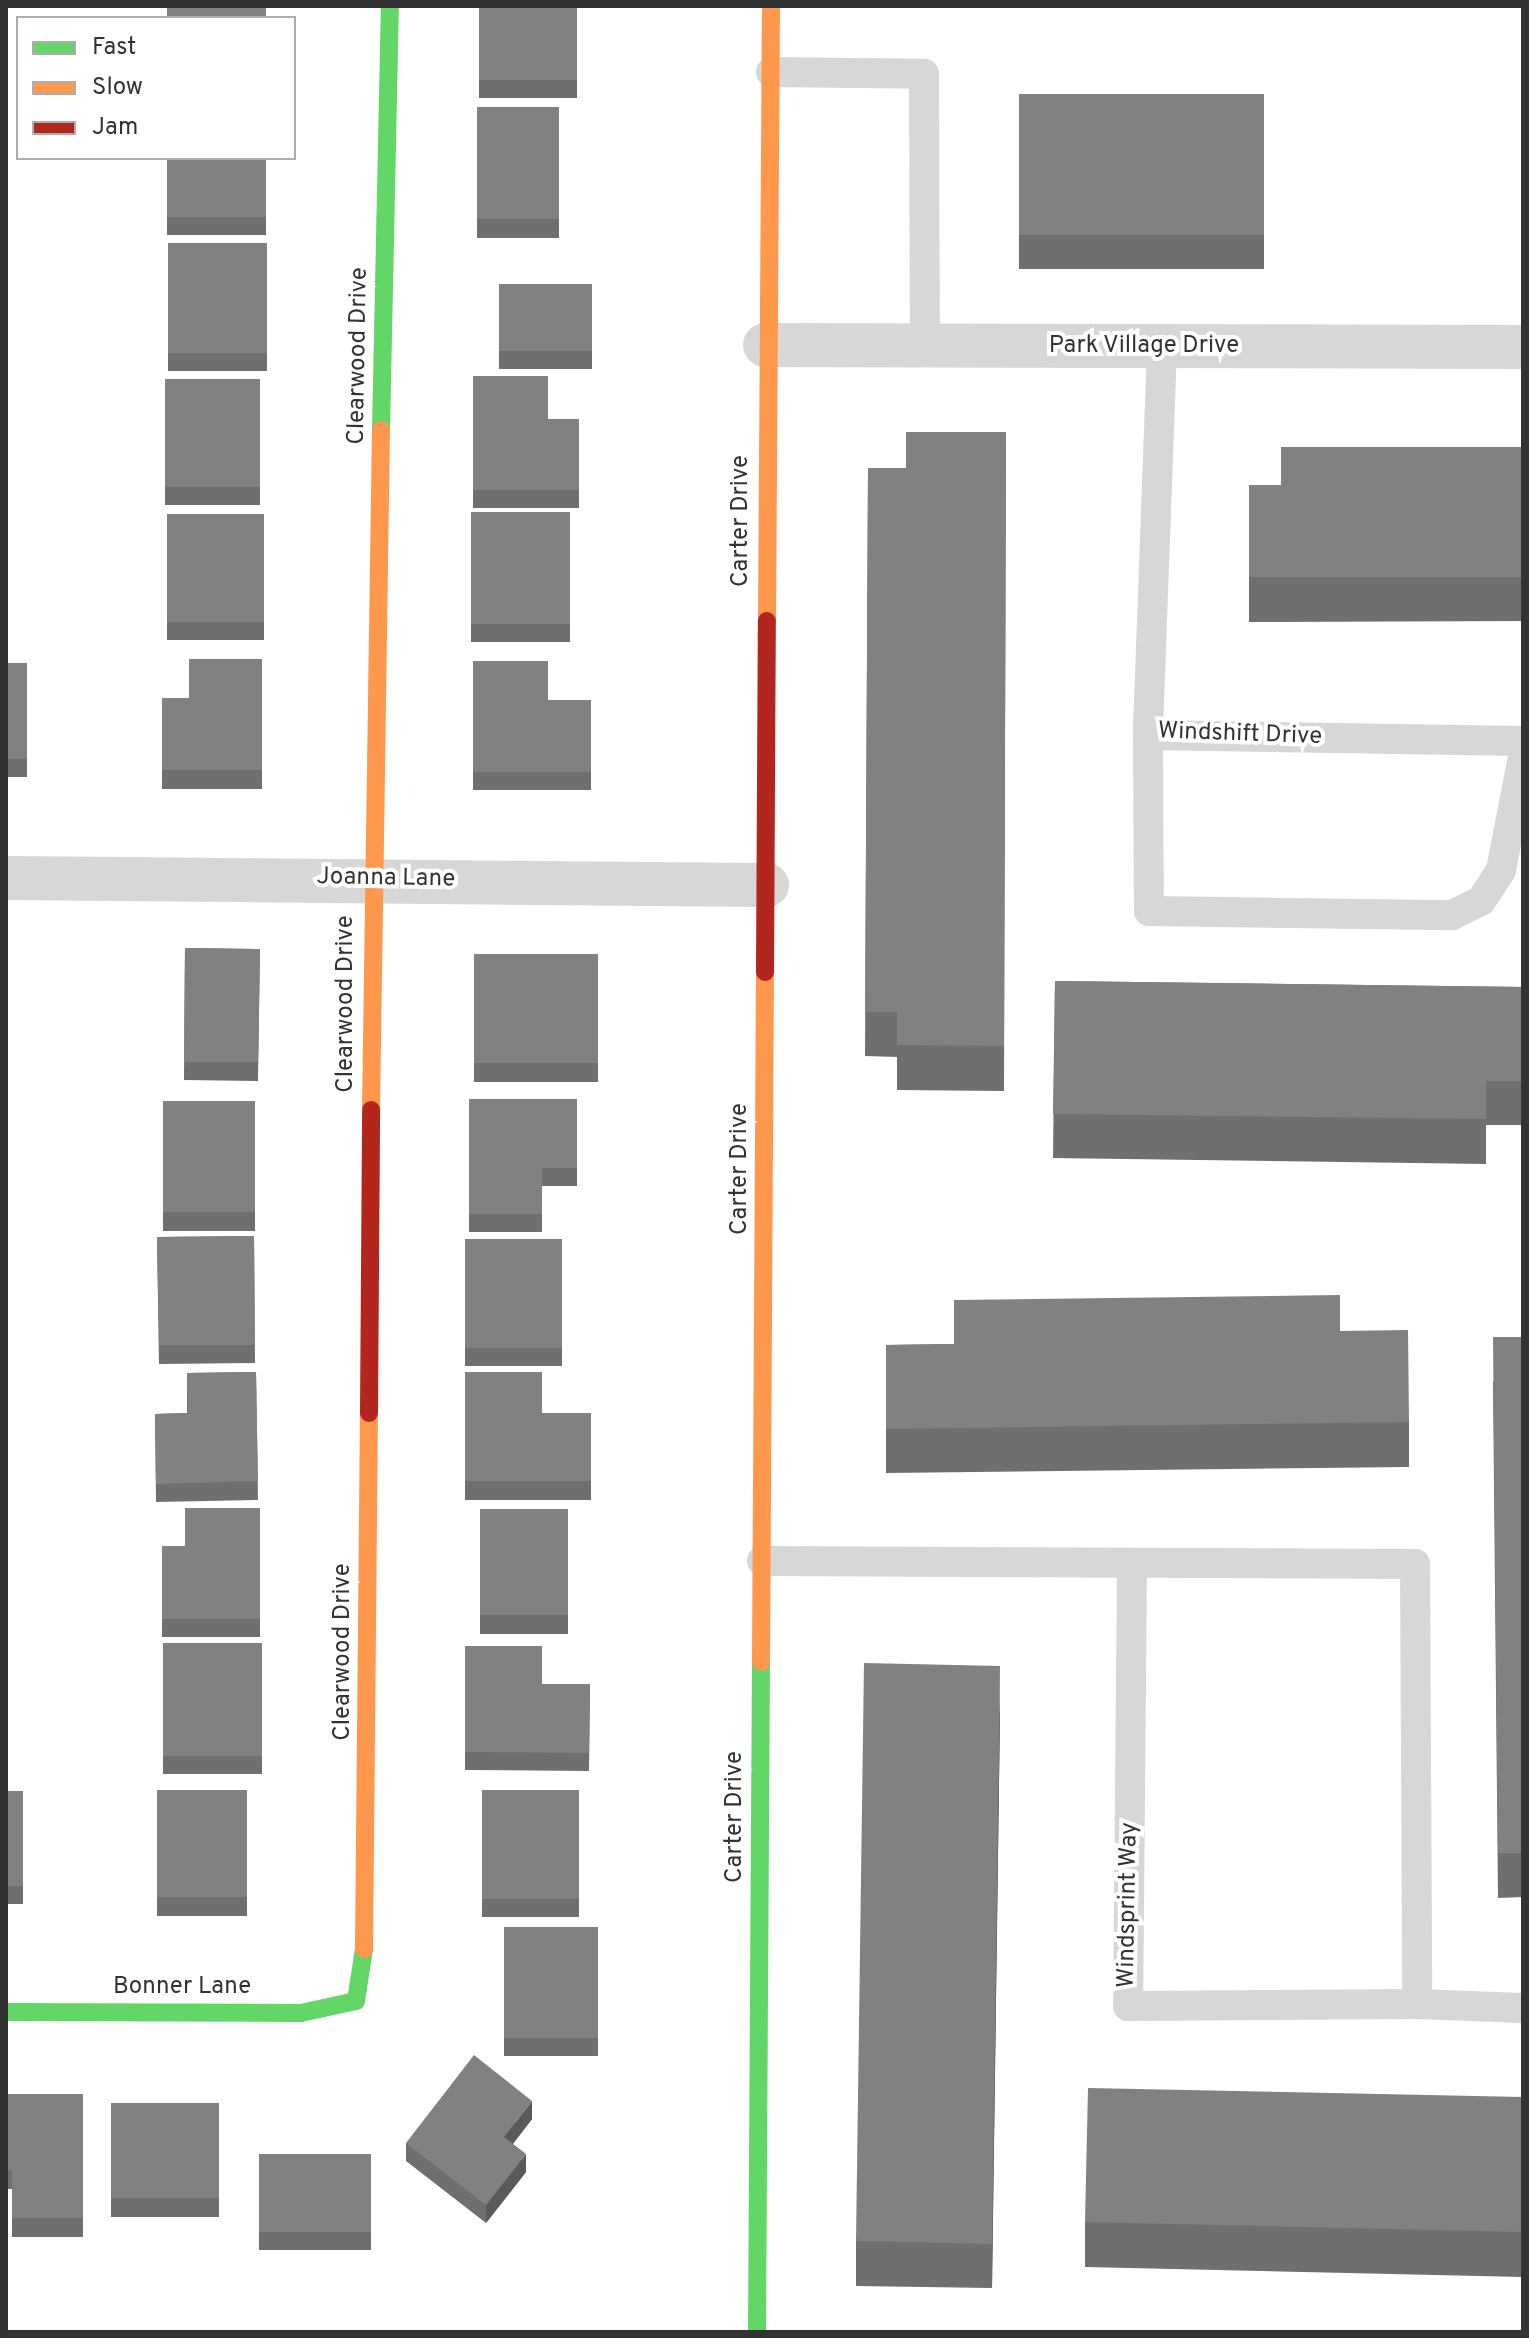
<!DOCTYPE html>
<style>
body{margin:0}
#map{position:relative;width:1529px;height:2338px;overflow:hidden;background:#fff;font-family:Overpass,sans-serif}
div>[style]{position:absolute}
[style*='--x']{left:calc(var(--x)*1px);top:calc(var(--y)*1px);width:calc(var(--w)*1px);rotate:calc(var(--a)*1deg)}
.lane>*{height:30px;margin:-15px;padding:0 15px;transform-origin:15px;border-radius:15px;background:#d7d7d7}
.street>*{height:44px;margin:-22px;padding:0 22px;transform-origin:22px;border-radius:22px;background:#d7d7d7}
.fast>*{height:18px;margin:-9px;padding:0 9px;transform-origin:9px;border-radius:9px;background:#63d668}
.slow>*{height:18px;margin:-9px;padding:0 9px;transform-origin:9px;border-radius:9px;background:#ff974d}
.jam>*{height:18px;margin:-9px;padding:0 9px;transform-origin:9px;border-radius:9px;background:#b3261e}
.wall>*{inset:0;background:#6f6f6f}
.shaded-wall>*{inset:0;background:#5a5a5a}
.building>*{inset:0;background:#818181}
span{translate:-50% -50%;white-space:nowrap;text-align:center;line-height:1.15;-webkit-text-stroke:8px #fff;paint-order:stroke}
.street-label{font-size:24px;color:#333}
.frame{position:absolute;inset:0;border:8px solid #333;pointer-events:none}
.legend{position:absolute;left:16px;top:16px;width:280px;height:144px;box-sizing:border-box;background:#fff;border:2px solid #adadad;margin:0;padding:10px 14px;list-style:none;font-size:24px;color:#333}
.legend li{display:flex;align-items:center;gap:16px;height:40px}
.legend b{width:40px;border:2px solid #adadad}
</style>
<div id="map">
<div class="lane">
<div style="--x:771;--y:72;--w:153;--a:0.7"></div>
<div style="--x:924;--y:74;--w:271;--a:89.8"></div>
<div style="--x:1162;--y:348;--w:387;--a:92.1"></div>
<div style="--x:1148;--y:735;--w:176;--a:89.7"></div>
<div style="--x:1149;--y:911;--w:303;--a:0.8"></div>
<div style="--x:1452;--y:915;--w:32;--a:-26"></div>
<div style="--x:1481;--y:901;--w:37;--a:-57"></div>
<div style="--x:1501;--y:870;--w:115;--a:-79"></div>
<div style="--x:1148;--y:735;--w:375;--a:0.9"></div>
<div style="--x:762;--y:1561;--w:653;--a:0.26"></div>
<div style="--x:1415;--y:1564;--w:440;--a:89.7"></div>
<div style="--x:1417;--y:2004;--w:106;--a:2.2"></div>
<div style="--x:1132;--y:1563;--w:443;--a:90.5"></div>
<div style="--x:1128;--y:2006;--w:289;--a:-0.4"></div>
</div>
<div class="street">
<div style="--x:765;--y:345;--w:758;--a:0.15"></div>
<div style="--x:6;--y:878;--w:761;--a:0.53"></div>
</div>
<div class="fast">
<div style="--x:381;--y:430;--w:424;--a:-88.8"></div>
<div style="--x:6;--y:2012;--w:295;--a:0.2"></div>
<div style="--x:301;--y:2013;--w:56;--a:-12.3"></div>
<div style="--x:356;--y:2001;--w:53;--a:-81.3"></div>
<div style="--x:757;--y:2332;--w:670;--a:-89.66"></div>
</div>
<div class="slow">
<div style="--x:767;--y:621;--w:615;--a:-89.63"></div>
<div style="--x:371;--y:1110;--w:680;--a:-89.16"></div>
<div style="--x:761;--y:1662;--w:690;--a:-89.67"></div>
<div style="--x:364;--y:1949;--w:536;--a:-89.47"></div>
</div>
<div class="jam">
<div style="--x:765;--y:972;--w:351;--a:-89.7"></div>
<div style="--x:369;--y:1413;--w:303;--a:-89.6"></div>
</div>
<div class="wall">
<div style="clip-path:polygon(479px 6px,577px 6px,577px 98px,479px 98px)"></div>
<div style="clip-path:polygon(1019px 94px,1264px 94px,1264px 269px,1019px 269px)"></div>
<div style="clip-path:polygon(477px 107px,559px 107px,559px 238px,477px 238px)"></div>
<div style="clip-path:polygon(167px 158px,266px 158px,266px 235px,167px 235px)"></div>
<div style="clip-path:polygon(168px 243px,267px 243px,267px 371px,168px 371px)"></div>
<div style="clip-path:polygon(499px 284px,592px 284px,592px 369px,499px 369px)"></div>
<div style="clip-path:polygon(473px 376px,548px 419px,579px 419px,579px 508px,473px 508px)"></div>
<div style="clip-path:polygon(165px 379px,260px 379px,260px 505px,165px 505px)"></div>
<div style="clip-path:polygon(1006px 432px,1004px 1091px,897px 1090px,897px 1057px,865px 1056px,868px 468px,906px 468px)"></div>
<div style="clip-path:polygon(1523px 447px,1523px 621px,1249px 622px,1249px 485px,1281px 485px)"></div>
<div style="clip-path:polygon(471px 512px,570px 512px,570px 642px,471px 642px)"></div>
<div style="clip-path:polygon(167px 514px,264px 514px,264px 640px,167px 640px)"></div>
<div style="clip-path:polygon(262px 659px,262px 789px,162px 789px,162px 698px,189px 698px)"></div>
<div style="clip-path:polygon(473px 661px,548px 700px,591px 700px,591px 790px,473px 790px)"></div>
<div style="clip-path:polygon(6px 663px,27px 663px,27px 777px,6px 777px)"></div>
<div style="clip-path:polygon(185px 948px,260px 949px,258px 1081px,184px 1080px)"></div>
<div style="clip-path:polygon(474px 954px,598px 954px,598px 1082px,474px 1082px)"></div>
<div style="clip-path:polygon(1055px 981px,1523px 987px,1522px 1125px,1486px 1125px,1486px 1164px,1053px 1158px)"></div>
<div style="clip-path:polygon(469px 1099px,577px 1099px,577px 1186px,542px 1186px,542px 1232px,469px 1232px)"></div>
<div style="clip-path:polygon(163px 1101px,255px 1101px,255px 1231px,163px 1231px)"></div>
<div style="clip-path:polygon(254px 1236px,255px 1363px,159px 1364px,157px 1237px)"></div>
<div style="clip-path:polygon(465px 1239px,562px 1239px,562px 1366px,465px 1366px)"></div>
<div style="clip-path:polygon(1340px 1331px,1409px 1422px,1409px 1467px,886px 1473px,886px 1345px,954px 1344px)"></div>
<div style="clip-path:polygon(1523px 1337px,1523px 1897px,1498px 1898px,1493px 1382px)"></div>
<div style="clip-path:polygon(256px 1372px,258px 1500px,156px 1502px,155px 1414px,187px 1413px,187px 1373px)"></div>
<div style="clip-path:polygon(465px 1372px,542px 1413px,591px 1413px,591px 1500px,465px 1500px)"></div>
<div style="clip-path:polygon(260px 1508px,260px 1637px,162px 1637px,162px 1546px,185px 1546px)"></div>
<div style="clip-path:polygon(480px 1509px,568px 1509px,568px 1634px,480px 1634px)"></div>
<div style="clip-path:polygon(163px 1643px,262px 1643px,262px 1774px,163px 1774px)"></div>
<div style="clip-path:polygon(465px 1646px,542px 1684px,590px 1684px,589px 1771px,465px 1770px)"></div>
<div style="clip-path:polygon(1000px 1710px,992px 2288px,856px 2286px,856px 2241px)"></div>
<div style="clip-path:polygon(157px 1790px,247px 1790px,247px 1916px,157px 1916px)"></div>
<div style="clip-path:polygon(482px 1790px,579px 1790px,579px 1917px,482px 1917px)"></div>
<div style="clip-path:polygon(6px 1791px,23px 1791px,23px 1904px,6px 1904px)"></div>
<div style="clip-path:polygon(504px 1927px,598px 1927px,598px 2056px,504px 2056px)"></div>
<div style="clip-path:polygon(6px 2094px,83px 2094px,83px 2237px,12px 2237px,12px 2189px,6px 2189px)"></div>
<div style="clip-path:polygon(1523px 2097px,1523px 2277px,1085px 2267px,1085px 2222px)"></div>
<div style="clip-path:polygon(111px 2103px,219px 2103px,219px 2217px,111px 2217px)"></div>
<div style="clip-path:polygon(532px 2119px,513px 2144px,526px 2172px,486px 2223px,406px 2161px,406px 2143px)"></div>
<div style="clip-path:polygon(259px 2154px,371px 2154px,371px 2250px,259px 2250px)"></div>
</div>
<div class="shaded-wall">
<div style="clip-path:polygon(1000px 1666px,1000px 1710px,992px 2288px,992px 2244px)"></div>
<div style="clip-path:polygon(532px 2101px,532px 2119px,504px 2155px,504px 2137px)"></div>
<div style="clip-path:polygon(526px 2154px,526px 2172px,486px 2223px,486px 2205px)"></div>
</div>
<div class="building">
<div style="clip-path:polygon(167px 6px,266px 6px,266px 18px,167px 18px)"></div>
<div style="clip-path:polygon(479px 6px,577px 6px,577px 80px,479px 80px)"></div>
<div style="clip-path:polygon(1019px 94px,1264px 94px,1264px 235px,1019px 235px)"></div>
<div style="clip-path:polygon(477px 107px,559px 107px,559px 219px,477px 219px)"></div>
<div style="clip-path:polygon(167px 158px,266px 158px,266px 217px,167px 217px)"></div>
<div style="clip-path:polygon(168px 243px,267px 243px,267px 353px,168px 353px)"></div>
<div style="clip-path:polygon(499px 284px,592px 284px,592px 351px,499px 351px)"></div>
<div style="clip-path:polygon(473px 376px,548px 376px,548px 419px,579px 419px,579px 490px,473px 490px)"></div>
<div style="clip-path:polygon(165px 379px,260px 379px,260px 487px,165px 487px)"></div>
<div style="clip-path:polygon(906px 432px,1006px 432px,1004px 1046px,897px 1045px,897px 1012px,865px 1012px,868px 468px,906px 468px)"></div>
<div style="clip-path:polygon(1281px 447px,1523px 447px,1523px 577px,1249px 577px,1249px 485px,1281px 485px)"></div>
<div style="clip-path:polygon(471px 512px,570px 512px,570px 624px,471px 624px)"></div>
<div style="clip-path:polygon(167px 514px,264px 514px,264px 622px,167px 622px)"></div>
<div style="clip-path:polygon(189px 659px,262px 659px,262px 770px,162px 770px,162px 698px,189px 698px)"></div>
<div style="clip-path:polygon(473px 661px,548px 661px,548px 700px,591px 700px,591px 772px,473px 772px)"></div>
<div style="clip-path:polygon(6px 663px,27px 663px,27px 759px,6px 759px)"></div>
<div style="clip-path:polygon(185px 948px,260px 949px,258px 1062px,184px 1062px)"></div>
<div style="clip-path:polygon(474px 954px,598px 954px,598px 1063px,474px 1063px)"></div>
<div style="clip-path:polygon(1055px 981px,1523px 987px,1522px 1081px,1486px 1081px,1486px 1119px,1053px 1114px)"></div>
<div style="clip-path:polygon(469px 1099px,577px 1099px,577px 1168px,542px 1168px,542px 1214px,469px 1214px)"></div>
<div style="clip-path:polygon(163px 1101px,255px 1101px,255px 1212px,163px 1212px)"></div>
<div style="clip-path:polygon(254px 1236px,255px 1345px,159px 1345px,157px 1237px)"></div>
<div style="clip-path:polygon(465px 1239px,562px 1239px,562px 1348px,465px 1348px)"></div>
<div style="clip-path:polygon(1340px 1295px,1340px 1331px,1408px 1330px,1409px 1422px,886px 1429px,886px 1345px,954px 1344px,954px 1300px)"></div>
<div style="clip-path:polygon(1493px 1337px,1523px 1337px,1523px 1853px,1498px 1853px)"></div>
<div style="clip-path:polygon(256px 1372px,258px 1481px,156px 1484px,155px 1414px,188px 1413px,187px 1373px)"></div>
<div style="clip-path:polygon(465px 1372px,542px 1372px,542px 1413px,591px 1413px,591px 1481px,465px 1481px)"></div>
<div style="clip-path:polygon(185px 1508px,260px 1508px,260px 1619px,162px 1619px,162px 1546px,185px 1546px)"></div>
<div style="clip-path:polygon(480px 1509px,568px 1509px,568px 1615px,480px 1615px)"></div>
<div style="clip-path:polygon(163px 1643px,262px 1643px,262px 1756px,163px 1756px)"></div>
<div style="clip-path:polygon(465px 1646px,542px 1646px,542px 1684px,590px 1684px,589px 1753px,465px 1752px)"></div>
<div style="clip-path:polygon(864px 1663px,1000px 1666px,992px 2244px,856px 2241px)"></div>
<div style="clip-path:polygon(157px 1790px,247px 1790px,247px 1897px,157px 1897px)"></div>
<div style="clip-path:polygon(482px 1790px,579px 1790px,579px 1899px,482px 1899px)"></div>
<div style="clip-path:polygon(6px 1791px,23px 1791px,23px 1886px,6px 1886px)"></div>
<div style="clip-path:polygon(504px 1927px,598px 1927px,598px 2038px,504px 2038px)"></div>
<div style="clip-path:polygon(474px 2055px,532px 2101px,504px 2137px,526px 2154px,486px 2205px,406px 2143px)"></div>
<div style="clip-path:polygon(1088px 2088px,1523px 2097px,1523px 2232px,1085px 2222px)"></div>
<div style="clip-path:polygon(6px 2094px,83px 2094px,83px 2218px,12px 2218px,12px 2170px,6px 2170px)"></div>
<div style="clip-path:polygon(111px 2103px,219px 2103px,219px 2198px,111px 2198px)"></div>
<div style="clip-path:polygon(259px 2154px,371px 2154px,371px 2232px,259px 2232px)"></div>
</div>
<div class="street-label">
<span style="left:1144px;top:347px">Park Village Drive</span>
<span style="left:359px;top:356px;rotate:-89deg">Clearwood Drive</span>
<span style="left:742px;top:521px;rotate:-90deg">Carter Drive</span>
<span style="left:1240px;top:735px;rotate:2deg">Windshift Drive</span>
<span style="left:386px;top:879px;rotate:1deg">Joanna Lane</span>
<span style="left:347px;top:1004px;rotate:-90deg">Clearwood Drive</span>
<span style="left:741px;top:1169px;rotate:-90deg">Carter Drive</span>
<span style="left:344px;top:1652px;rotate:-90deg">Clearwood Drive</span>
<span style="left:736px;top:1817px;rotate:-90deg">Carter Drive</span>
<span style="left:1129px;top:1905px;rotate:-89deg">Windsprint Way</span>
<span style="left:182px;top:1988px">Bonner Lane</span>
</div>
<div class="frame"></div>
<ul class="legend">
<li><b style="height:10px;background:#63d668"></b>Fast</li>
<li><b style="height:10px;background:#ff974d"></b>Slow</li>
<li><b style="height:10px;background:#b3261e"></b>Jam</li>
</ul>
</div>
